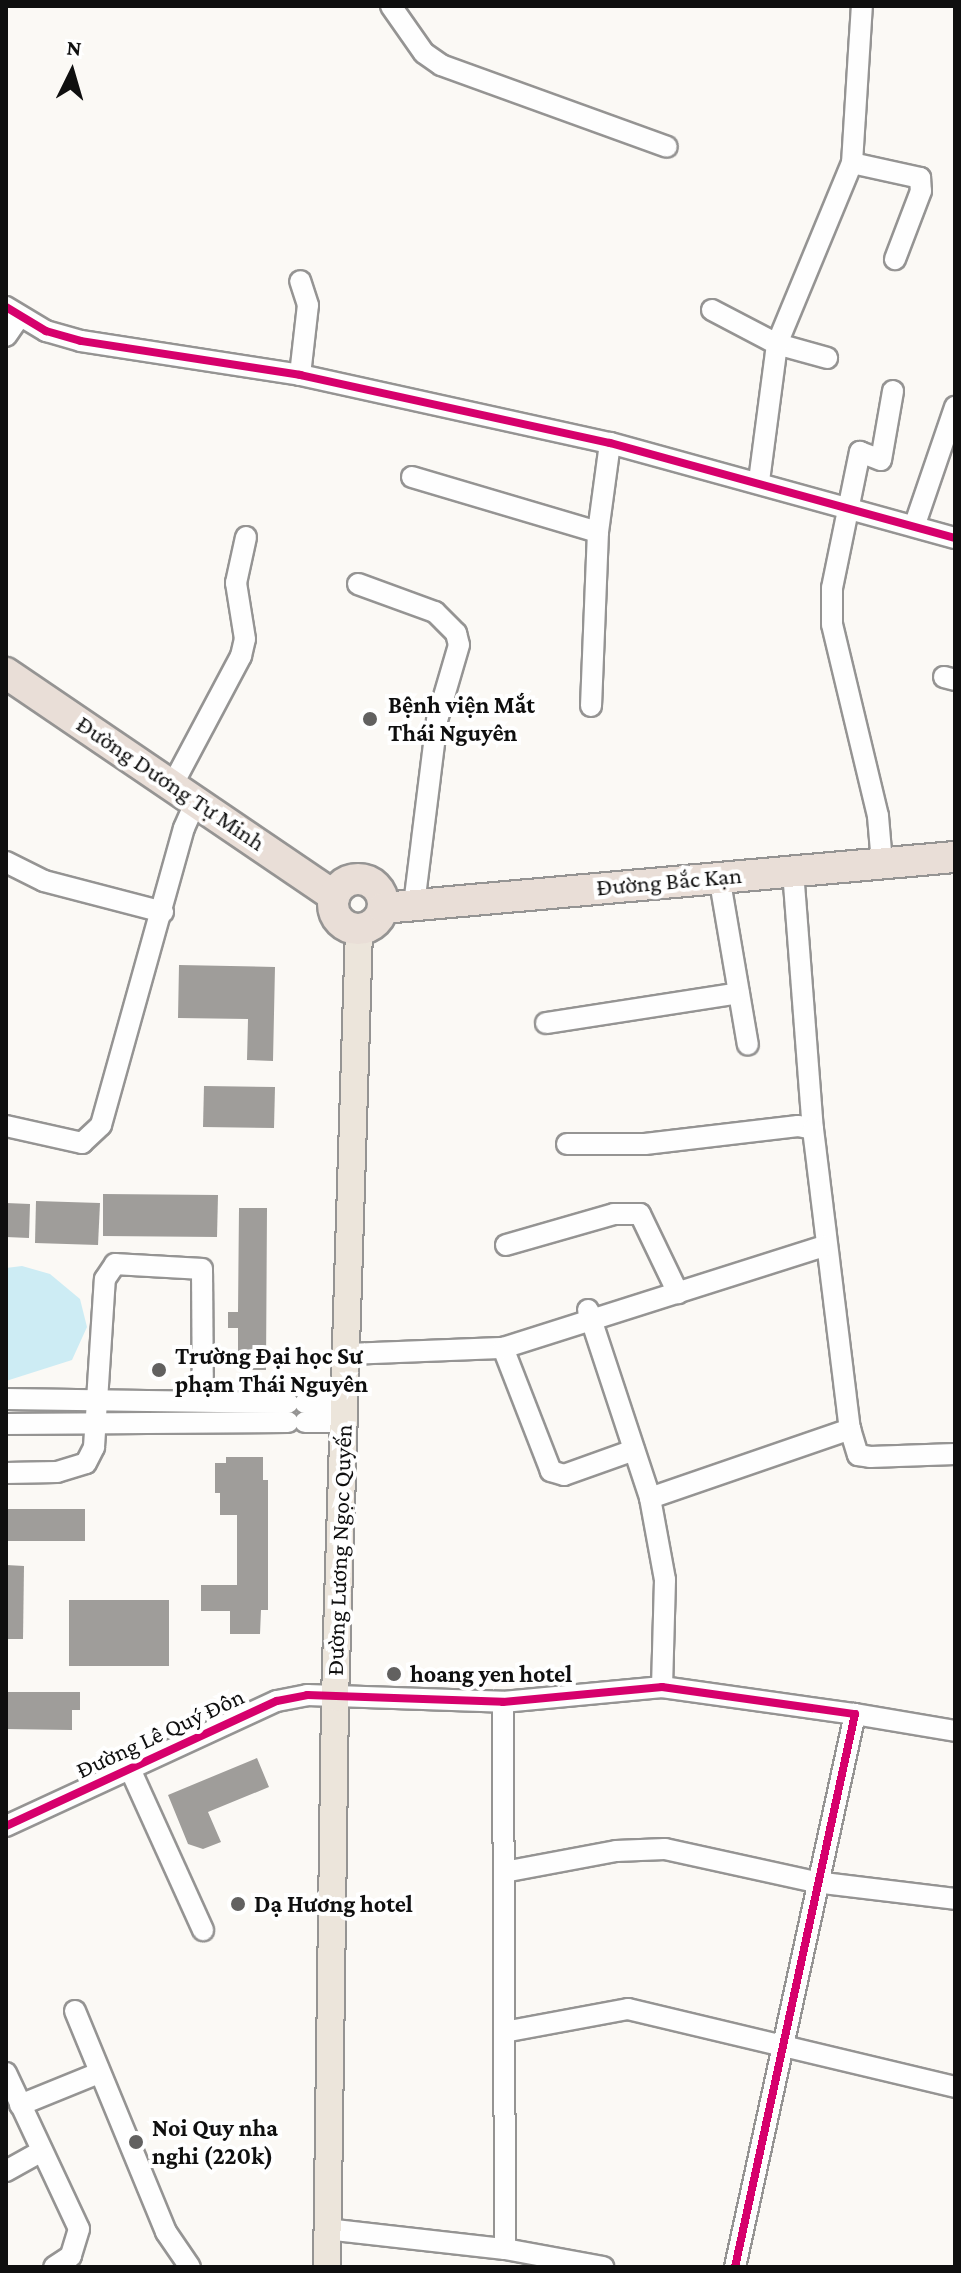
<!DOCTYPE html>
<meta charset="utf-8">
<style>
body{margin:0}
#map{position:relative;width:961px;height:2273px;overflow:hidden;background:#fbf9f5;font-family:"Crimson Pro",serif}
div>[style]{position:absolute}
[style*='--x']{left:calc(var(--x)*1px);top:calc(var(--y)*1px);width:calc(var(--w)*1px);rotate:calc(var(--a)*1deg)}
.water>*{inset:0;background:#cdecf4}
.building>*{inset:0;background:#9f9d9a}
.roads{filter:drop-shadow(2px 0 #959493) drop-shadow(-2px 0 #959493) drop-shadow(0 2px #959493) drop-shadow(0 -2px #959493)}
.minor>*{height:20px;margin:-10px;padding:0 10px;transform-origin:10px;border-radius:10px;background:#fefefe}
.major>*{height:26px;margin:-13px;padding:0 13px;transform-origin:13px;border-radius:13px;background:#ece5db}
.highway>*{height:30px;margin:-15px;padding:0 15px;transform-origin:15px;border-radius:15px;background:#e9ded7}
.highway>.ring{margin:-15px;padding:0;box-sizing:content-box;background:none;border:30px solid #e9ded7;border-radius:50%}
.cycleway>*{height:8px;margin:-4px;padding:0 4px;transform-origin:4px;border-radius:4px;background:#d6006c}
.dots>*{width:22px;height:22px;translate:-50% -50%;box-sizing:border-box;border:4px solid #fff;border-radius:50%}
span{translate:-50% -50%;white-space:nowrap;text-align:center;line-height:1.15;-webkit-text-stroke:8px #fff;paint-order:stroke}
.poi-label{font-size:24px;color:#0f0f0f;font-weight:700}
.left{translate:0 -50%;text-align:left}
.street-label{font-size:24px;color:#0f0f0f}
.frame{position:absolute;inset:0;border:8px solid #0f0f0f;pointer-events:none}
.north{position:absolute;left:32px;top:32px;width:80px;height:80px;-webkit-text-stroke:6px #fff;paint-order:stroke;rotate:5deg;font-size:22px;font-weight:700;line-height:32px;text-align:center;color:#0f0f0f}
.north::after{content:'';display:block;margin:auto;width:28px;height:36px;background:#0f0f0f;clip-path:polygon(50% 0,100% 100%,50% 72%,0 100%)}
</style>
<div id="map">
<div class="water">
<div style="clip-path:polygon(22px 1266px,50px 1274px,80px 1299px,87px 1327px,72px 1360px,6px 1381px,6px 1268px)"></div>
</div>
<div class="building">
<div style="clip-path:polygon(179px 965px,275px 967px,273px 1061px,247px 1060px,248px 1019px,178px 1018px)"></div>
<div style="clip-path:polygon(204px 1086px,275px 1087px,274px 1128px,203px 1127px)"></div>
<div style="clip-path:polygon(103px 1194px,218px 1195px,217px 1237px,103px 1236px)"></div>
<div style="clip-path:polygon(36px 1201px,100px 1203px,98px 1245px,35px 1243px)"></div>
<div style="clip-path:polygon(6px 1203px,30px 1204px,29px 1238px,6px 1237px)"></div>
<div style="clip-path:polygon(239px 1208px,267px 1208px,266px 1370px,238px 1370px,238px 1328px,228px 1328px,228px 1312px,238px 1312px)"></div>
<div style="clip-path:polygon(226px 1457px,263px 1457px,263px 1480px,268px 1480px,268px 1610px,261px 1610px,260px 1634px,230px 1634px,230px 1611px,201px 1611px,201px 1585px,237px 1585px,237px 1515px,220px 1515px,220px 1493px,215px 1493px,215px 1463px,226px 1463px)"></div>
<div style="clip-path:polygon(6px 1509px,85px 1509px,85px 1541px,6px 1541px)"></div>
<div style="clip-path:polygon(6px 1565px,24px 1566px,23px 1639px,6px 1639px)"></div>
<div style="clip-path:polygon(69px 1600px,169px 1600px,169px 1666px,69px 1666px)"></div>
<div style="clip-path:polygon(6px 1692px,80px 1692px,80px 1710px,72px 1710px,72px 1730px,6px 1729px)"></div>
<div style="clip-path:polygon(257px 1758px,269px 1787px,208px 1812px,221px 1842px,203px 1849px,188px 1844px,168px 1795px)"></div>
</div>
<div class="roads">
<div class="minor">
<div style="--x:391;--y:6;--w:57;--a:54.9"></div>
<div style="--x:424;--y:53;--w:21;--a:35"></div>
<div style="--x:441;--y:65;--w:240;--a:19.9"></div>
<div style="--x:852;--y:163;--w:70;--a:12.4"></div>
<div style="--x:920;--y:178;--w:13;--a:86"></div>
<div style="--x:921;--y:191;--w:73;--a:110.9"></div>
<div style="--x:6;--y:307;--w:47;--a:31"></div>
<div style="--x:46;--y:331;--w:36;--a:16"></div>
<div style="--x:81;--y:341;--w:222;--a:8.8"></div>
<div style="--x:300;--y:375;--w:317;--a:12.4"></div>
<div style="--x:610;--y:443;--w:358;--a:15.4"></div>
<div style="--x:712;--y:310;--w:73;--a:27.6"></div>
<div style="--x:777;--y:344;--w:52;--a:15.6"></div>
<div style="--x:6;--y:336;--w:24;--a:-55"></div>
<div style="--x:300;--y:375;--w:70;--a:-83.5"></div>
<div style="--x:308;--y:305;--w:25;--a:-108"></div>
<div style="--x:412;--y:477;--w:194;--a:16.5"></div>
<div style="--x:759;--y:481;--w:138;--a:-82.5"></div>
<div style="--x:777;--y:344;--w:196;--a:-67.5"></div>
<div style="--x:852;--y:163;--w:157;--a:-86.4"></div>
<div style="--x:915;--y:524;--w:124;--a:-71.1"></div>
<div style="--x:358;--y:584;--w:82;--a:20"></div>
<div style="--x:435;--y:612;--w:30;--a:45"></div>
<div style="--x:456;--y:633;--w:12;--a:76"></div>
<div style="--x:459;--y:645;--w:78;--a:106.3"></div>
<div style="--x:437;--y:720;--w:185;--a:97.1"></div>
<div style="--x:944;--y:677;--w:11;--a:15"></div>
<div style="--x:591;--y:706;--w:174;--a:-87.7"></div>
<div style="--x:598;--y:532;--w:90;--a:-82.3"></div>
<div style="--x:174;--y:782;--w:143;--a:-62"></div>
<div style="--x:241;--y:656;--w:17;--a:-77"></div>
<div style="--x:245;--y:639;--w:57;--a:-99.1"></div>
<div style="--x:236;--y:583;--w:47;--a:-77.7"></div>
<div style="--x:6;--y:862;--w:42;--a:26.6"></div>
<div style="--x:44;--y:881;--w:123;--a:14.6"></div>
<div style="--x:882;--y:863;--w:47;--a:-94.9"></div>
<div style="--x:878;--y:816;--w:197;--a:-103.5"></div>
<div style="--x:832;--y:624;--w:36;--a:-90"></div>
<div style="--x:832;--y:588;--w:139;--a:-78.4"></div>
<div style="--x:860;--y:452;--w:22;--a:21"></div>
<div style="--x:881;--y:460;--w:70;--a:-80.1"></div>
<div style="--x:793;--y:871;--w:259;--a:85.6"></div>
<div style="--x:719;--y:876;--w:171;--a:80.3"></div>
<div style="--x:546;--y:1023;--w:195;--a:-8.8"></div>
<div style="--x:6;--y:1126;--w:78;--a:12.6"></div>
<div style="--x:82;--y:1143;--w:26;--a:-43"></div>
<div style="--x:101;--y:1125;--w:308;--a:-74.4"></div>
<div style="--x:184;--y:828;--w:32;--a:-66"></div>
<div style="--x:567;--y:1144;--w:78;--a:0"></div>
<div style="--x:645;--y:1144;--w:154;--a:-6.7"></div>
<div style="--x:798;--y:1126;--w:15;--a:11"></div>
<div style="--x:813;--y:1129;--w:302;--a:83"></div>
<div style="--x:506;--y:1245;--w:112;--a:-16"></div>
<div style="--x:614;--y:1214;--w:26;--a:0"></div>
<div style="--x:640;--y:1214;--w:88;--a:64.3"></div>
<div style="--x:588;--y:1310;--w:198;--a:71.7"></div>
<div style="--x:650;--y:1498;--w:83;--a:79.6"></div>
<div style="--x:665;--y:1580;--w:107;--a:91.6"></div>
<div style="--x:345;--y:1354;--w:158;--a:-2.2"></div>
<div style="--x:6;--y:1399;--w:282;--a:0.8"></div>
<div style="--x:305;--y:1403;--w:39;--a:0"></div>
<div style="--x:305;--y:1422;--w:39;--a:0"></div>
<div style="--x:6;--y:1424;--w:282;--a:-0.4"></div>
<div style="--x:634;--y:1450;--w:74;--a:160.3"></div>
<div style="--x:564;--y:1475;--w:14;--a:-163"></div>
<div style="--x:551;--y:1471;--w:132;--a:-111.3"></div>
<div style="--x:503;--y:1348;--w:337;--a:-17.6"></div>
<div style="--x:6;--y:1473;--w:51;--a:-1.1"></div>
<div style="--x:57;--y:1472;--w:30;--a:-17"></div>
<div style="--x:86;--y:1463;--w:18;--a:-63"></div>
<div style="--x:94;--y:1447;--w:168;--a:-86.3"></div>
<div style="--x:105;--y:1279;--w:18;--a:-56"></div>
<div style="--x:115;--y:1264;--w:87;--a:3.3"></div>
<div style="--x:202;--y:1269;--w:131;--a:89.6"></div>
<div style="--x:650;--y:1498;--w:212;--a:-19"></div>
<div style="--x:850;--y:1429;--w:27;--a:73"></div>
<div style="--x:858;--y:1455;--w:12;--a:9"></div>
<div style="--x:870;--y:1457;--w:85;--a:-2"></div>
<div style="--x:503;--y:1702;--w:547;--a:89.79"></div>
<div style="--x:855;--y:1714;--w:101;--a:9.6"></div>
<div style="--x:130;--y:1769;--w:177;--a:65.6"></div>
<div style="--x:6;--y:1826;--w:298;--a:-24.8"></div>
<div style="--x:277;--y:1701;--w:31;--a:-11"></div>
<div style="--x:307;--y:1695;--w:196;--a:2"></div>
<div style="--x:503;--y:1702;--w:160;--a:-5.4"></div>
<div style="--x:662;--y:1687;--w:195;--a:8"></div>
<div style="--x:855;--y:1714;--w:566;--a:102.24"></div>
<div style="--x:504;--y:1872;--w:114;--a:-10.6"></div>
<div style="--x:616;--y:1851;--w:49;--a:-2.3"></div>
<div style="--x:665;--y:1849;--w:154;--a:12.4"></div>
<div style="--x:815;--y:1882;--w:141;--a:6.9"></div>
<div style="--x:75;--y:2011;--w:239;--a:67.6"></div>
<div style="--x:166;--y:2232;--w:42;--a:55.6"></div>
<div style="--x:504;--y:2032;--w:126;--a:-10.5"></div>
<div style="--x:628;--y:2009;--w:336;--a:13.4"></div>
<div style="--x:6;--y:2073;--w:172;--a:64.9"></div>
<div style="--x:79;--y:2229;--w:28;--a:107"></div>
<div style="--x:71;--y:2256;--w:20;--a:147"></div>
<div style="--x:20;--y:2105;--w:85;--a:-22.1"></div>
<div style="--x:6;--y:2171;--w:39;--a:-29"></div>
<div style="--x:326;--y:2229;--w:180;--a:6.4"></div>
<div style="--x:505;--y:2249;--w:100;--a:10.4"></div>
</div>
<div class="major">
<div style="--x:327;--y:2267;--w:569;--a:-89.19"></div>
<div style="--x:335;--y:1698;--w:769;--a:-88.21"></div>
</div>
<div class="highway">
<div style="--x:6;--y:673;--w:397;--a:34.2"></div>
<div class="ring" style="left:333px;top:879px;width:20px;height:20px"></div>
<div style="--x:383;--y:908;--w:574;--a:-5.1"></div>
</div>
</div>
<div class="cycleway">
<div style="--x:6;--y:307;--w:47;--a:31"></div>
<div style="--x:46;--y:331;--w:36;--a:16"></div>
<div style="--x:81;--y:341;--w:222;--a:8.8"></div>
<div style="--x:300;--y:375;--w:317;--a:12.4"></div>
<div style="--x:610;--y:443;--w:358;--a:15.4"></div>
<div style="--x:6;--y:1826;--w:298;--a:-24.8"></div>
<div style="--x:277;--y:1701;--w:31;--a:-11"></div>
<div style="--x:307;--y:1695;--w:196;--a:2"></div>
<div style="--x:503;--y:1702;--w:160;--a:-5.4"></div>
<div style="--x:662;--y:1687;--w:195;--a:8"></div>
<div style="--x:855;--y:1714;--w:566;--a:102.24"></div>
</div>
<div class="dots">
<div style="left:370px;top:719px;background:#626160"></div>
<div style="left:159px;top:1370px;background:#626160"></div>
<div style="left:394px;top:1674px;background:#626160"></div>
<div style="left:238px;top:1904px;background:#626160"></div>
<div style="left:136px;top:2142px;background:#626160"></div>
</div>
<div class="poi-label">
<span class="left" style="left:388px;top:719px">Bệnh viện Mắt<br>Thái Nguyên</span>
<span class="left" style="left:175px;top:1370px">Trường Đại học Sư<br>phạm Thái Nguyên</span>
<span class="left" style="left:410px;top:1674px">hoang yen hotel</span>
<span class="left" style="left:254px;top:1904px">Dạ Hương hotel</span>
<span class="left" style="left:152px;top:2142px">Noi Quy nha<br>nghi (220k)</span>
</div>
<div class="street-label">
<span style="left:171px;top:783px;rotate:34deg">Đường Dương Tự Minh</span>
<span style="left:669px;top:881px;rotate:-5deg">Đường Bắc Kạn</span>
<span style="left:339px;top:1550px;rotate:-88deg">Đường Lương Ngọc Quyến</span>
<span style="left:160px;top:1733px;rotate:-25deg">Đường Lê Quý Đôn</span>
</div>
<div class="frame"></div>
<div class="north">N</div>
</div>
